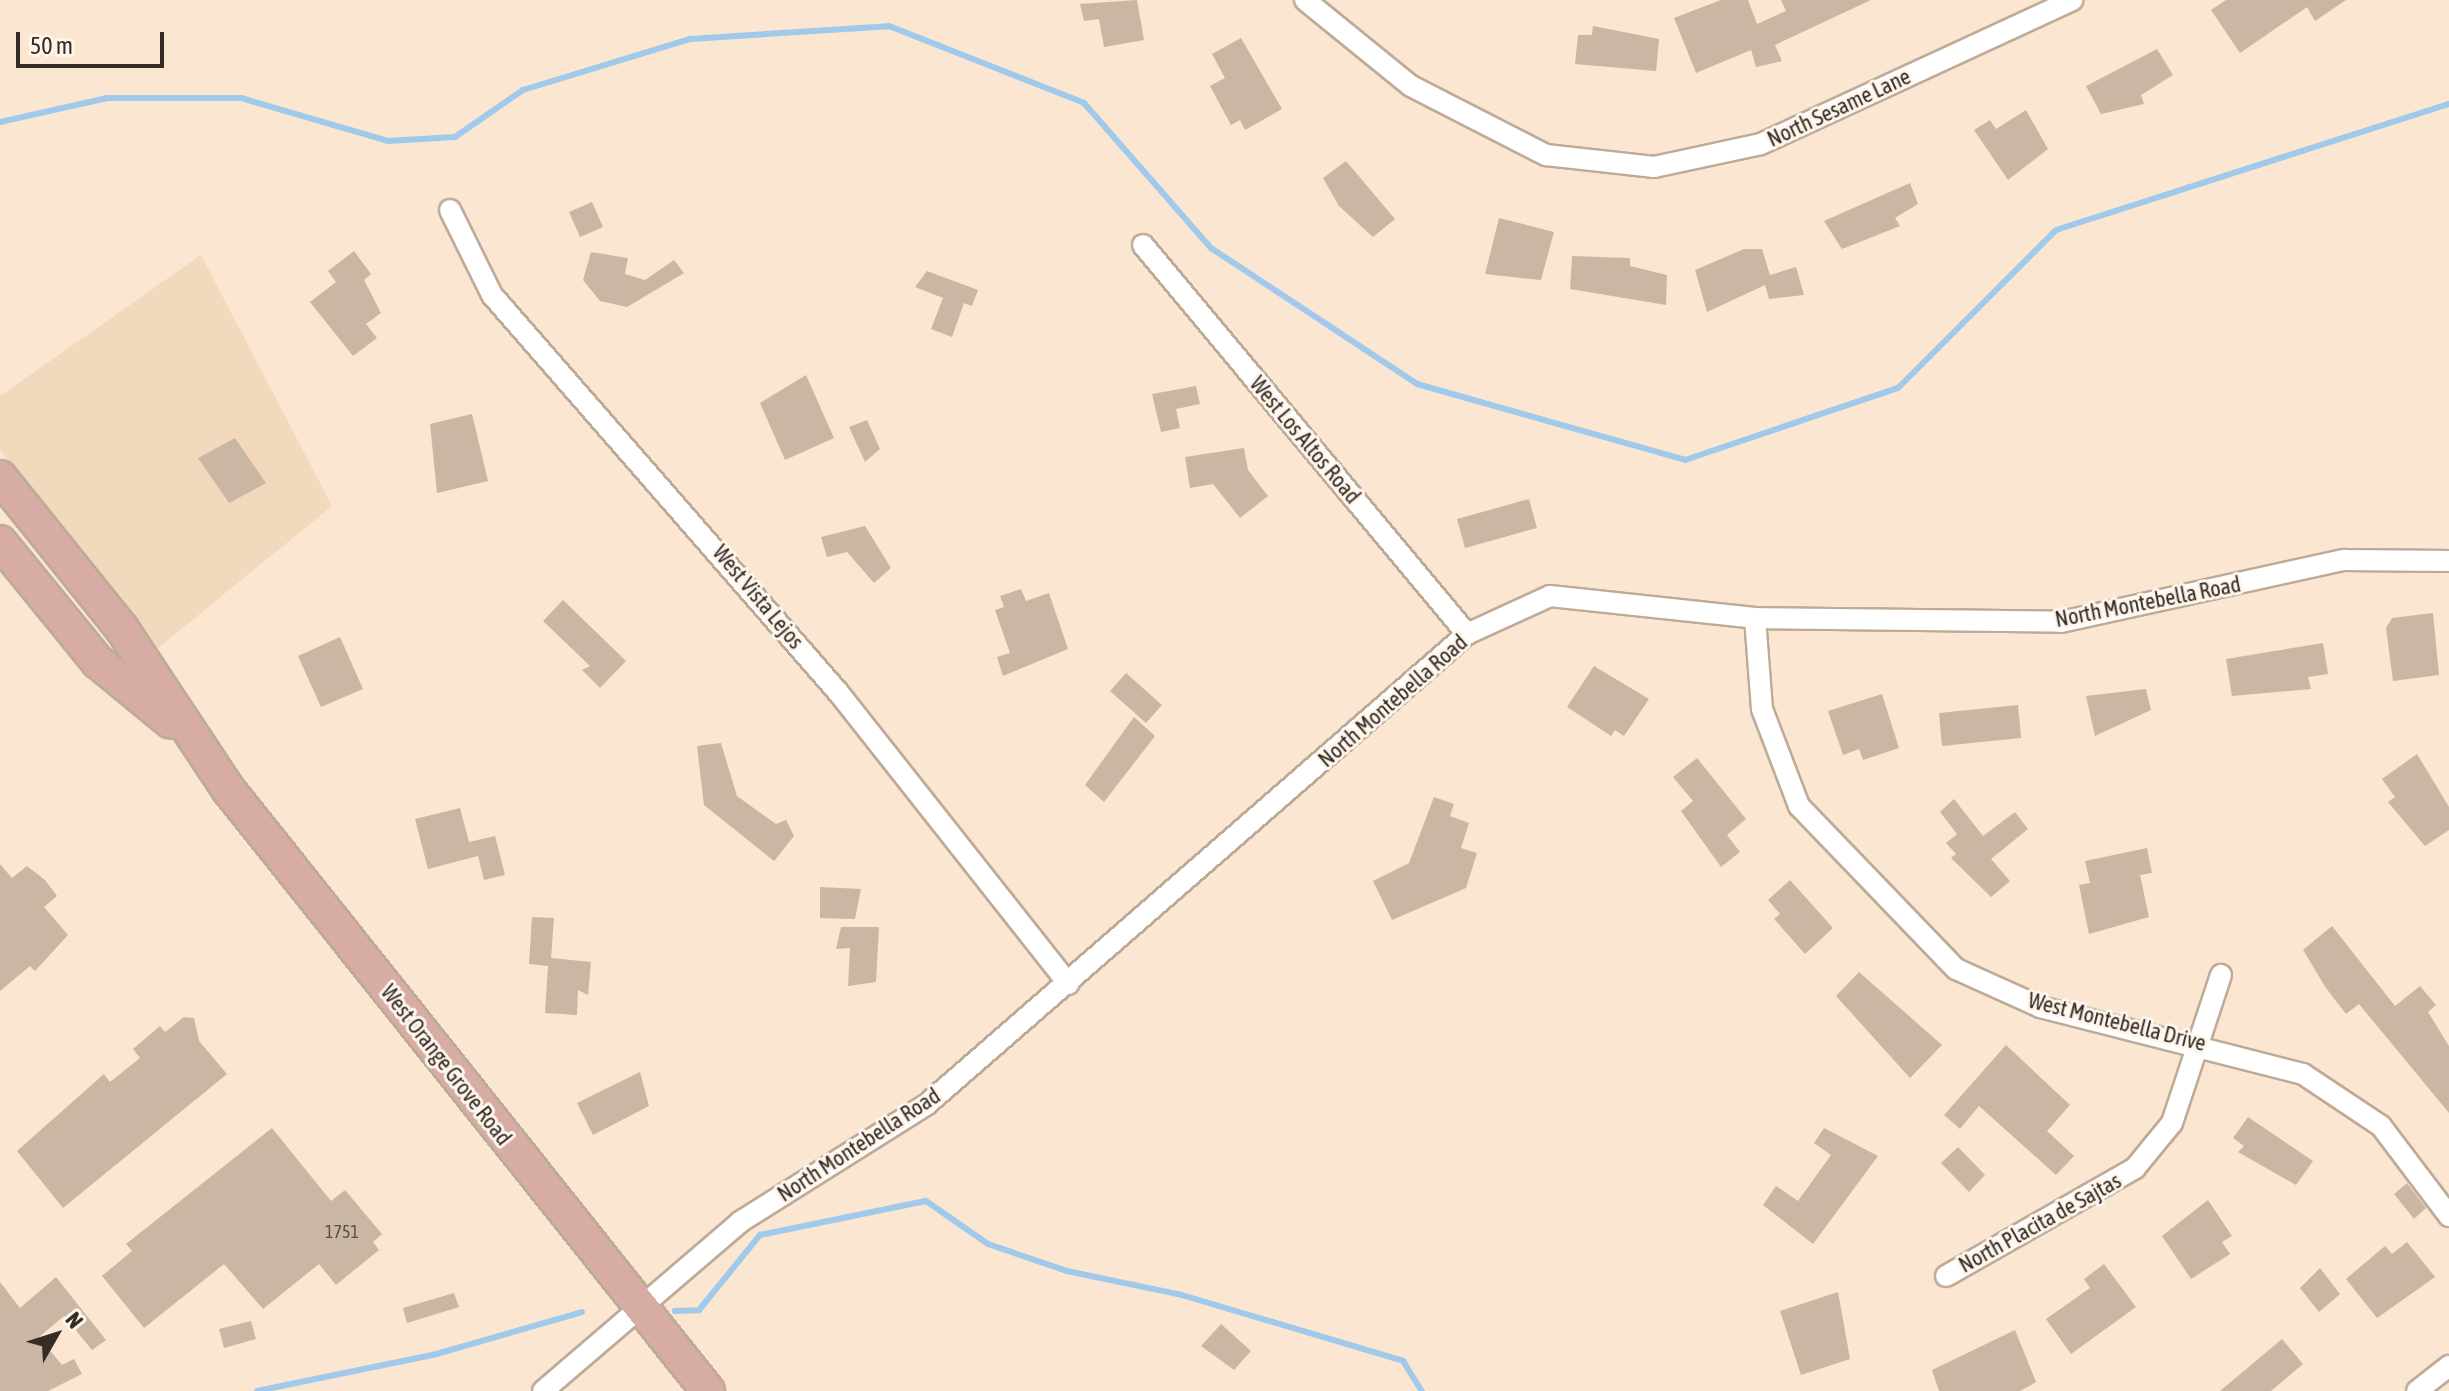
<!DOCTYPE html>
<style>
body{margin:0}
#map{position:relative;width:2449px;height:1391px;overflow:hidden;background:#fae6d1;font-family:"Asap Condensed",sans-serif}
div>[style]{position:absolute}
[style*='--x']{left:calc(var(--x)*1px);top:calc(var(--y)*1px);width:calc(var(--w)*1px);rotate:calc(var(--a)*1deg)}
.built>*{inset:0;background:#f2d8bd}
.stream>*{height:6px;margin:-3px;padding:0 3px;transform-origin:3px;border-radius:3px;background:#a0c9eb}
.building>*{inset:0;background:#cab7a3}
.roads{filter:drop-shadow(2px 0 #beab97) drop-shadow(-2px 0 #beab97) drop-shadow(0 2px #beab97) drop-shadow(0 -2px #beab97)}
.minor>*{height:20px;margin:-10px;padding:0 10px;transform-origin:10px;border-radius:10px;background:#fff}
.primary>*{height:32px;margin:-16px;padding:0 16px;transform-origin:16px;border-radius:16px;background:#d6aca4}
span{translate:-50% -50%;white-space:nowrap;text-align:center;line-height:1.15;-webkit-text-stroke:6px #fef6ed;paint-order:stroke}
.number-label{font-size:18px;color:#5a4f44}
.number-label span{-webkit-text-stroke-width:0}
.street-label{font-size:22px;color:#342c25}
.north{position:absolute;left:16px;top:1295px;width:80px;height:80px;-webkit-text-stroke:6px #fef6ed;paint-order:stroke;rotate:51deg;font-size:22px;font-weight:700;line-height:32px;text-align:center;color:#342c25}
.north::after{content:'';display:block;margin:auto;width:28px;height:36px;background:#342c25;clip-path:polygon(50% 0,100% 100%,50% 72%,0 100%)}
.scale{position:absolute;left:16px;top:32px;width:148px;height:36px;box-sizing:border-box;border:4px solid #342c25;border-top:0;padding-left:10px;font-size:24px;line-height:28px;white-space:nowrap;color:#342c25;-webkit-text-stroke:6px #fef6ed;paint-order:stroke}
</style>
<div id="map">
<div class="built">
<div style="clip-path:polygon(201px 255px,332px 506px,158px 648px,0 450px,0 396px)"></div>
</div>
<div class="stream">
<div style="--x:0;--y:122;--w:110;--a:-12.6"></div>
<div style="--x:107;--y:98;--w:134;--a:0"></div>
<div style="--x:241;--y:98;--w:153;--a:16.3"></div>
<div style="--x:388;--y:141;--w:67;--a:-3.4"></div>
<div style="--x:455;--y:137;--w:83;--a:-34.7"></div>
<div style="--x:523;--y:90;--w:175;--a:-17"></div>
<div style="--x:690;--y:39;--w:199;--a:-3.7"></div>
<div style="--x:889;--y:26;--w:210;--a:21.5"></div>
<div style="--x:1084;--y:103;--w:193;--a:48.8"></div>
<div style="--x:1211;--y:248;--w:247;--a:33.4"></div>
<div style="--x:1417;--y:384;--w:279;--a:15.8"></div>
<div style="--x:1685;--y:460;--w:225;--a:-18.7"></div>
<div style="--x:1898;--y:388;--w:223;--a:-45"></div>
<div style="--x:2056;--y:230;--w:413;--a:-17.8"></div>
<div style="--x:675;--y:1311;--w:24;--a:-2"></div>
<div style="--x:699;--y:1310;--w:97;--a:-50.9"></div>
<div style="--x:760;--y:1235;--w:169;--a:-11.6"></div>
<div style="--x:926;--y:1201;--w:75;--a:34.7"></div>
<div style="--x:988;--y:1244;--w:83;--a:18.9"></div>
<div style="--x:1067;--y:1271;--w:117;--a:11.8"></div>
<div style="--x:1182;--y:1295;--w:231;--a:16.6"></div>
<div style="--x:1403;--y:1361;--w:36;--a:58"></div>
<div style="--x:257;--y:1391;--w:180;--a:-11.6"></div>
<div style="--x:433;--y:1355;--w:155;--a:-16.1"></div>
</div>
<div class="building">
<div style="clip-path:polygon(1137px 0,1144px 40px,1104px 47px,1099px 19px,1084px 21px,1080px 4px)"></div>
<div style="clip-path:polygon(1721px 0,1748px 0,1757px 24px,1786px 11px,1781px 0,1871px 0,1775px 45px,1782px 61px,1756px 67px,1751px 50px,1696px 73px,1674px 18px)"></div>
<div style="clip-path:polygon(2226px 0,2346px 0,2315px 21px,2307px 7px,2240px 53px,2211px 10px)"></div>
<div style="clip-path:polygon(1593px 26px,1659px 39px,1656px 71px,1575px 64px,1578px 35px,1592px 35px)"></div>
<div style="clip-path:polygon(1241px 38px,1282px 109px,1245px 130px,1240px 120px,1231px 125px,1210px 86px,1225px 78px,1212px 54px)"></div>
<div style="clip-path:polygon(2157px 49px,2173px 75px,2141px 95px,2144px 104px,2101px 114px,2086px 86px)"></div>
<div style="clip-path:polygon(2026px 110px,2048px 149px,2008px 180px,1974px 130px,1990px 120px,1996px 129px)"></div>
<div style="clip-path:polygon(1346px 161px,1395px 219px,1373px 237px,1339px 206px,1323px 178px)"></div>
<div style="clip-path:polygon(1910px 183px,1918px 204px,1895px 218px,1900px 226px,1842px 249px,1824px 221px)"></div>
<div style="clip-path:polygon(592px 202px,603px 227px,580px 237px,569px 212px)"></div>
<div style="clip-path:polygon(1499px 218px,1554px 232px,1541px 280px,1485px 274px)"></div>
<div style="clip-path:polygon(1744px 249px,1762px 249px,1770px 275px,1796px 267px,1804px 295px,1769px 299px,1765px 285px,1707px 312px,1695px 270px)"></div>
<div style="clip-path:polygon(354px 251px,371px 274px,364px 280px,381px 313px,366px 324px,377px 338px,353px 356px,310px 302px,336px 282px,328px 271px)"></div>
<div style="clip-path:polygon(591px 252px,628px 258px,625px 274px,645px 280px,674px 260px,684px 273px,627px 307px,600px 301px,583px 280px)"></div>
<div style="clip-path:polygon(1572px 256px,1630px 258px,1630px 266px,1667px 275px,1666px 305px,1570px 289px)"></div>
<div style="clip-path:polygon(927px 271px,978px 290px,972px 306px,964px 303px,952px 337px,931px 329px,943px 298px,915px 287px)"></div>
<div style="clip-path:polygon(806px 375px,834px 438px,785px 460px,760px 403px)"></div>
<div style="clip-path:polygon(1196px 386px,1200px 404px,1176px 409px,1180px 428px,1161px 432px,1152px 394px)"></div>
<div style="clip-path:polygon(472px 414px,488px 481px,437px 493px,430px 424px)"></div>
<div style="clip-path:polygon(867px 420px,880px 449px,865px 462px,849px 427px)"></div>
<div style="clip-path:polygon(235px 438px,266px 483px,229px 503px,198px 458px)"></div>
<div style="clip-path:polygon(1244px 448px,1248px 470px,1268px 496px,1240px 518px,1213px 484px,1190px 488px,1185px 457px)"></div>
<div style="clip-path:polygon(1529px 499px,1537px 528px,1465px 548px,1457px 519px)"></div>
<div style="clip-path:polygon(865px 526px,891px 568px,874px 583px,847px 552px,827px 557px,821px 537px)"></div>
<div style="clip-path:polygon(1021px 589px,1026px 601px,1049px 593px,1068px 649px,1003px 676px,997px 657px,1010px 653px,995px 610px,1004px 607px,1000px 596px)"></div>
<div style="clip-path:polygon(563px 600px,626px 661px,600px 688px,582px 670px,590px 666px,543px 621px)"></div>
<div style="clip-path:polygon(2433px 613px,2439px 675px,2393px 681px,2386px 628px,2392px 618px)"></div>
<div style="clip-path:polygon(340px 637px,363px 689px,321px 707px,298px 656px)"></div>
<div style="clip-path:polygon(2323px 643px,2328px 674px,2308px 677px,2311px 689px,2232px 696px,2226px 659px)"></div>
<div style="clip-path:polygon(1594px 666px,1649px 699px,1624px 736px,1615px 730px,1611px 736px,1567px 707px)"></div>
<div style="clip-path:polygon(1126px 673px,1162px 705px,1146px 723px,1110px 691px)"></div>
<div style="clip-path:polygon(2146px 689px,2151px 710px,2095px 736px,2086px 696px)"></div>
<div style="clip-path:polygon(1882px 694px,1899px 748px,1863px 760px,1859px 749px,1843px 755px,1828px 711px)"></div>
<div style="clip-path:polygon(2018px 705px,2021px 738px,1942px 746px,1939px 713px)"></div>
<div style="clip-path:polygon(1134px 717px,1155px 736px,1104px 802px,1085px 785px)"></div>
<div style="clip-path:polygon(721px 743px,737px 796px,776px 824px,786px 820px,794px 836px,774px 861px,704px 805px,697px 746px)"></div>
<div style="clip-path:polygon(2417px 754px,2449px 807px,2449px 830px,2425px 846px,2388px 802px,2395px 797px,2382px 779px)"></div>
<div style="clip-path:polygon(1697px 758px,1746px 819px,1727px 835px,1740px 852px,1721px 867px,1681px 811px,1693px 801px,1673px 777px)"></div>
<div style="clip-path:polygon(1434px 797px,1454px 804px,1450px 816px,1469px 823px,1461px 848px,1477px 853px,1466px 888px,1392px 920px,1373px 881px,1409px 863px)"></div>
<div style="clip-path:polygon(1954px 799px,1983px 836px,2015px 812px,2028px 829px,1991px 859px,2010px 881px,1991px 897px,1951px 858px,1956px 854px,1946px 843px,1957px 834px,1940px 812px)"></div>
<div style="clip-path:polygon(460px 808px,469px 842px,495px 836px,505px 875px,484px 880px,478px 856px,428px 869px,415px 819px)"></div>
<div style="clip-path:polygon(2147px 848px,2152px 873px,2140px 875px,2149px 917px,2089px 934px,2079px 885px,2090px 883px,2085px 861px)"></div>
<div style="clip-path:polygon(0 864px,12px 878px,27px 866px,45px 880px,57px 896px,44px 907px,68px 935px,35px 971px,30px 966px,0 991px)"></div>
<div style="clip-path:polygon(1790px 880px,1833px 928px,1805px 954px,1774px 919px,1780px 914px,1768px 900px)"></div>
<div style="clip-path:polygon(820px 887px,861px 889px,855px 919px,820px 918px)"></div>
<div style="clip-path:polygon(532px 917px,554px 918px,551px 958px,591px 962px,588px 995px,578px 990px,577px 1015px,545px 1013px,548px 966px,529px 964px)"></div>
<div style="clip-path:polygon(2332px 926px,2395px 1006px,2420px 986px,2436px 1005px,2428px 1012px,2449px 1046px,2449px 1113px,2359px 1004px,2346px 1014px,2326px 988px,2303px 950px)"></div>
<div style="clip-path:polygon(841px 927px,879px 927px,876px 982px,848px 986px,850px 948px,836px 949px)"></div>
<div style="clip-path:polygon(1859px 972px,1942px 1045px,1910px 1078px,1836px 996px)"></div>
<div style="clip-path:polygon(184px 1017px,194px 1018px,199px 1041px,227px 1074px,63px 1208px,17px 1151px,104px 1074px,110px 1082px,140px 1058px,133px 1049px,160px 1026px,165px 1032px)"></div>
<div style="clip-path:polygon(2006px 1045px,2070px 1105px,2047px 1131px,2074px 1156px,2056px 1175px,1979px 1106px,1960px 1129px,1944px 1115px)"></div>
<div style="clip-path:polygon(640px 1072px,649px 1106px,593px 1135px,577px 1103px)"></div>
<div style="clip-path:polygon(2248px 1117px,2313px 1161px,2296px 1185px,2238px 1152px,2244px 1146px,2233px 1138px)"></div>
<div style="clip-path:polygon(272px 1128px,331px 1201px,345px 1190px,382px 1234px,373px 1242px,379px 1250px,336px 1285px,319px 1264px,263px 1309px,224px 1264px,144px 1328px,102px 1276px,132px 1251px,126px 1244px)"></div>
<div style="clip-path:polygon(1824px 1128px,1878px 1156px,1813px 1244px,1763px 1205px,1776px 1186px,1798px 1201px,1831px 1155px,1814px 1143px)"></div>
<div style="clip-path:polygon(1958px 1147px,1985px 1175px,1969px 1192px,1941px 1163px)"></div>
<div style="clip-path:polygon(2407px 1183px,2426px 1208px,2414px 1219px,2394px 1194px)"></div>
<div style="clip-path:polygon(2208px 1200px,2232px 1236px,2222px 1242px,2230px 1254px,2191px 1279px,2162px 1236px)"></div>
<div style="clip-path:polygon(2407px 1242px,2435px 1277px,2377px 1318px,2346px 1279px,2385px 1246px,2392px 1254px)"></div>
<div style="clip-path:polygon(2104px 1264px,2136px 1307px,2071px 1354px,2046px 1319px,2090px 1288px,2084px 1279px)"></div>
<div style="clip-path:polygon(2320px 1268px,2340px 1294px,2319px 1312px,2300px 1288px)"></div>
<div style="clip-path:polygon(56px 1277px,106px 1340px,92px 1350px,64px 1316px,39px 1337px,62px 1365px,74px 1359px,82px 1374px,48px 1391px,0 1391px,0 1282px,20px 1308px)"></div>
<div style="clip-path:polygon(1838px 1292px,1850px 1359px,1801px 1375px,1780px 1311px)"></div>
<div style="clip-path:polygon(454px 1293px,459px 1307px,407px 1323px,403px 1308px)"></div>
<div style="clip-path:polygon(251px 1321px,256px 1339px,224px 1348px,219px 1329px)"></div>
<div style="clip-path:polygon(1221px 1324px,1251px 1351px,1234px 1370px,1201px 1346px)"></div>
<div style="clip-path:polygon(2015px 1330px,2036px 1382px,2020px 1391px,1939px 1391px,1932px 1370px)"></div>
<div style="clip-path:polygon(2282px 1339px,2303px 1364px,2271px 1391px,2220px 1391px)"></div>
</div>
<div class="roads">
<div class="minor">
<div style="--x:1305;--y:0;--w:136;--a:39.1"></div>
<div style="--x:1411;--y:86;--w:152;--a:27.1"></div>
<div style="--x:1546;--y:155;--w:109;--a:6.3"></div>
<div style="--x:1654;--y:167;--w:109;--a:-12.1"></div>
<div style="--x:1761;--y:144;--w:343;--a:-24.8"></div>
<div style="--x:450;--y:210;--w:95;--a:63.7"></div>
<div style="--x:492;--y:295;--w:527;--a:48.93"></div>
<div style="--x:838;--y:692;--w:372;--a:51.7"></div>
<div style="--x:1143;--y:245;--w:506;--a:50.21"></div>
<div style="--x:1755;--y:618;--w:91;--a:85.6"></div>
<div style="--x:1762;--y:709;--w:104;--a:69.1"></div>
<div style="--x:1799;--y:806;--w:226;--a:46.1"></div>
<div style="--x:1956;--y:969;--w:92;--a:24.3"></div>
<div style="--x:2040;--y:1007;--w:271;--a:14.3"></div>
<div style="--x:2303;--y:1074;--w:94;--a:33.7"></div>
<div style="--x:2381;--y:1126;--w:113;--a:52.9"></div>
<div style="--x:1946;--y:1276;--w:218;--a:-29.7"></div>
<div style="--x:2135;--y:1168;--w:58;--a:-50.6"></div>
<div style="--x:2172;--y:1123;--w:156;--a:-71.7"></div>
<div style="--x:543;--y:1391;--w:260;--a:-40.6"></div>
<div style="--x:740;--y:1222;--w:220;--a:-32.2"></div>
<div style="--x:926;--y:1105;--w:717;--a:-41.04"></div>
<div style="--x:1467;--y:634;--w:91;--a:-24.6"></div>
<div style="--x:1550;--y:596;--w:206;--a:6.1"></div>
<div style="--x:1755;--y:618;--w:306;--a:0.7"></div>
<div style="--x:2061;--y:622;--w:290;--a:-12.4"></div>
<div style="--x:2344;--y:560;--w:105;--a:0.5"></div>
<div style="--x:2417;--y:1391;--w:41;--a:-38"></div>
</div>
<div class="primary">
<div style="--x:0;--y:477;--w:195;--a:51.2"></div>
<div style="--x:122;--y:629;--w:192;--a:56.5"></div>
<div style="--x:228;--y:789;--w:770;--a:51.43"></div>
<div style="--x:0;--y:542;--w:155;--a:50.8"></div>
<div style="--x:98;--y:662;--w:94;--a:39.4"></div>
</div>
</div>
<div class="number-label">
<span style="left:342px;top:1232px">1751</span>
</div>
<div class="street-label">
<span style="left:1839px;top:108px;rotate:-25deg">North Sesame Lane</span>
<span style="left:1305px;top:440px;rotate:50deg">West Los Altos Road</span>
<span style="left:758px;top:597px;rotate:50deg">West Vista Lejos</span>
<span style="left:2148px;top:602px;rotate:-11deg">North Montebella Road</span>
<span style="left:1393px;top:701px;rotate:-41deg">North Montebella Road</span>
<span style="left:2117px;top:1022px;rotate:14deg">West Montebella Drive</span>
<span style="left:446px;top:1065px;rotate:52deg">West Orange Grove Road</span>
<span style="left:859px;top:1145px;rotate:-33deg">North Montebella Road</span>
<span style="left:2040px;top:1223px;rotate:-29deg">North Placita de Sajtas</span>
</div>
<div class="north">N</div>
<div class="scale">50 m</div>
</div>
